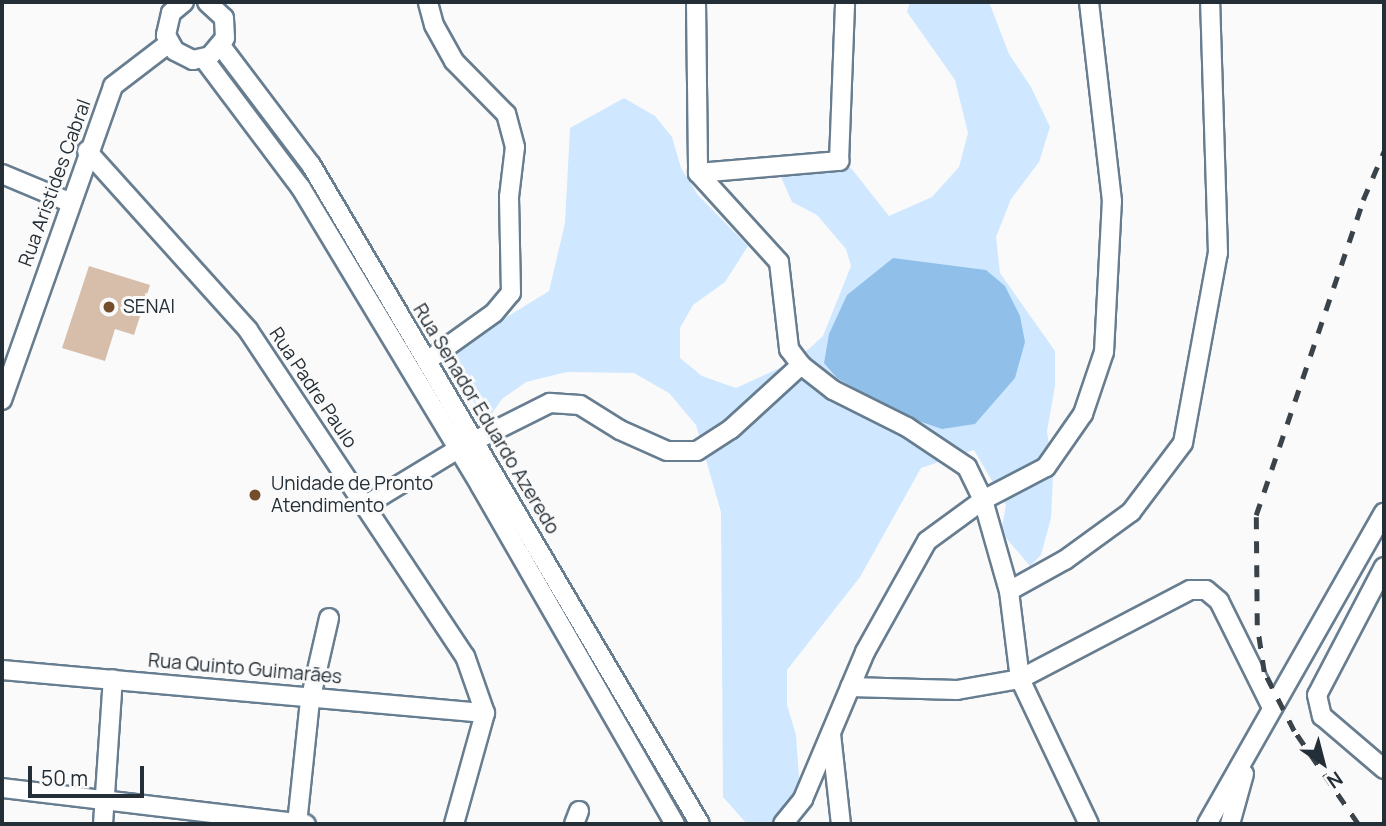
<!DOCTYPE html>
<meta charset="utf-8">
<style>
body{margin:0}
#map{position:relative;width:1386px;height:826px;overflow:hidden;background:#fafafa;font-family:Manrope,sans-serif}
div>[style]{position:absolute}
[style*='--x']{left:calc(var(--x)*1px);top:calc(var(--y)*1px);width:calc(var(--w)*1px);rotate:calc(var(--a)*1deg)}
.green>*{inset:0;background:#cfe8ff}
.water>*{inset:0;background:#90c0e9}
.building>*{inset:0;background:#d7beaa}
.roads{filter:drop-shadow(2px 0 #677d90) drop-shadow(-2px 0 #677d90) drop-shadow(0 2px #677d90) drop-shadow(0 -2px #677d90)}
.minor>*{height:18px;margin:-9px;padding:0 9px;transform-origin:9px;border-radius:9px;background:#fff}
.rail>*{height:4.5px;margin-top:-2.25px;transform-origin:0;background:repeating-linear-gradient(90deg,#3a434a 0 12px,transparent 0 24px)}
.dots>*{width:19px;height:19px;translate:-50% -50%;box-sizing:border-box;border:4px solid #fafafa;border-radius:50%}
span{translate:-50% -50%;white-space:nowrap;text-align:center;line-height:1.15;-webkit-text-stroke:6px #fafafa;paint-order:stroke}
.street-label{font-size:19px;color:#242e36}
.poi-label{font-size:19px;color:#242e36}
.left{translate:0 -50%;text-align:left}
.frame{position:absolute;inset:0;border:4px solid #242e36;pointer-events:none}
.north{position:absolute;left:1288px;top:728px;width:70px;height:70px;-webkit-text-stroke:5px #fafafa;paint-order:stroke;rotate:145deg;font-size:19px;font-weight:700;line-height:28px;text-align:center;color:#242e36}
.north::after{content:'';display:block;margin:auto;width:24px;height:32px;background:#242e36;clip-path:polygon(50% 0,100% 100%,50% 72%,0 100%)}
.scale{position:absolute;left:28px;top:766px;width:116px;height:32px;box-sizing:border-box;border:4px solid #242e36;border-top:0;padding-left:9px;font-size:21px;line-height:24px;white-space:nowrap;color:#242e36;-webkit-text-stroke:5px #fafafa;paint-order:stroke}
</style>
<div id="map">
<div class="green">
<div style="clip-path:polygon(910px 2px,989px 2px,1009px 54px,1031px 87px,1050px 127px,1039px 162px,1011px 199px,996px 237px,1000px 273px,1055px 351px,1055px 386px,1047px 431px,1053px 478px,1051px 518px,1041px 555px,1030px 566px,1001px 532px,1006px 505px,974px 450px,921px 468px,860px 577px,787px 670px,787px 705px,796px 735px,799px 777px,792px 818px,795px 824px,747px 824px,723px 797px,721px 512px,696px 425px,669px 393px,634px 373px,567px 372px,526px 382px,502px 399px,486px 422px,445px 355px,549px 291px,565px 223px,570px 128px,624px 98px,655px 116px,672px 137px,681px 168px,698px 195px,748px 246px,725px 282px,693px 305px,680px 328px,680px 358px,702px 376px,736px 388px,784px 366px,810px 348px,823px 336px,851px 266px,846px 249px,817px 215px,792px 202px,781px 177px,851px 168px,889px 216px,932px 197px,959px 167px,968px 133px,955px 80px,907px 12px)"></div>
</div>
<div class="water">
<div style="clip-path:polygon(893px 258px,986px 270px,1005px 286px,1020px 316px,1025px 342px,1015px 378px,975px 424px,942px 429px,901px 415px,837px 378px,824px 363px,829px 334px,847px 295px)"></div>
</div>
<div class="building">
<div style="clip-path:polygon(89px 266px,150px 285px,134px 335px,115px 329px,105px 361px,62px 348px)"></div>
</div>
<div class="roads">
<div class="minor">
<div style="--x:184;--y:2;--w:17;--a:140"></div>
<div style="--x:171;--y:13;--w:23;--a:103"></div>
<div style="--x:166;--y:35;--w:18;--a:61"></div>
<div style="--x:175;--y:51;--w:20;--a:27"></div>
<div style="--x:193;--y:60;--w:17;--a:-13"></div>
<div style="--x:210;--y:56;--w:23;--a:-50"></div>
<div style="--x:225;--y:38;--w:20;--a:-93"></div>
<div style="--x:224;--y:18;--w:23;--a:-137"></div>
<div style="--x:696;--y:2;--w:171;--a:89.3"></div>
<div style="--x:698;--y:173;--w:120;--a:47.7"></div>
<div style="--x:779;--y:262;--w:88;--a:83.4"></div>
<div style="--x:789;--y:349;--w:20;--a:53"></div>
<div style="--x:221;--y:46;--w:149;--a:52.9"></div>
<div style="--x:311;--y:165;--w:765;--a:59.45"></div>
<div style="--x:204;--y:59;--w:161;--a:53.1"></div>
<div style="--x:301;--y:188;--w:347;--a:58.9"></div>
<div style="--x:480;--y:485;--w:391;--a:60.1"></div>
<div style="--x:87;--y:151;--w:241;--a:48"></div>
<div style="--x:248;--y:330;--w:392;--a:56.4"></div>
<div style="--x:465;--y:656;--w:60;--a:70.7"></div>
<div style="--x:698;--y:173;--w:142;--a:-4.9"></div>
<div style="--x:839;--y:161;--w:159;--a:-87.8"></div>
<div style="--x:2;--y:174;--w:73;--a:22.7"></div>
<div style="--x:427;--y:361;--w:82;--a:-35.6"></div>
<div style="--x:494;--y:313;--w:26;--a:-50"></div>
<div style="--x:511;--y:293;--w:96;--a:-91.2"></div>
<div style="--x:509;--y:197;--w:50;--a:-83.2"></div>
<div style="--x:515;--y:147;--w:34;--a:-105"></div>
<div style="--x:506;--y:114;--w:74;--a:-134.5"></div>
<div style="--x:454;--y:61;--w:41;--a:-119.1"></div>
<div style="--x:434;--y:25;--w:24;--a:-105"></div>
<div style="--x:2;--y:400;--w:333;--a:-70.5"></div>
<div style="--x:113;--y:86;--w:71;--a:-37.5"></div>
<div style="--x:366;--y:505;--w:108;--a:-31.3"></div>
<div style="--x:458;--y:449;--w:103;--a:-26.6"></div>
<div style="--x:550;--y:403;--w:30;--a:4"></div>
<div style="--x:580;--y:405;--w:47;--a:32"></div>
<div style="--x:620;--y:430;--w:51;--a:24.1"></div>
<div style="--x:667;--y:451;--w:30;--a:0"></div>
<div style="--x:697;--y:451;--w:40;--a:-32.9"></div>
<div style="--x:731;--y:429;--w:95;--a:-42.4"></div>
<div style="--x:801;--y:365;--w:41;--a:38"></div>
<div style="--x:833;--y:390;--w:83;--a:26.6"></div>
<div style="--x:907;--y:427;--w:72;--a:33.7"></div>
<div style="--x:967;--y:467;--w:37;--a:64"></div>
<div style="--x:983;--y:500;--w:95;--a:74.1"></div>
<div style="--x:1009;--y:591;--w:89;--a:82.9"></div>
<div style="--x:1020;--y:679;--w:161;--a:64.6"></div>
<div style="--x:1384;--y:567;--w:144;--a:117.6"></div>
<div style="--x:1317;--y:695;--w:22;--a:77"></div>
<div style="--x:1322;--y:716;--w:82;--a:40.5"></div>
<div style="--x:1009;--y:591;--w:64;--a:-29"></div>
<div style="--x:1065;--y:560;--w:82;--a:-36"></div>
<div style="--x:1131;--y:512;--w:86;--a:-53"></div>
<div style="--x:1183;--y:443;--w:193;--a:-79.6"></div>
<div style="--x:1218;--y:253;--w:251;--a:-91.8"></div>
<div style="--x:2;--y:670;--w:485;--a:5.1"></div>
<div style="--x:850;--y:687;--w:107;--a:1.6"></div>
<div style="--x:957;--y:690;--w:64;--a:-9.9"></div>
<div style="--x:1020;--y:679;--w:192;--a:-27.6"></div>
<div style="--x:1190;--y:590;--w:16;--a:0"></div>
<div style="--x:1206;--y:590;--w:17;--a:40"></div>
<div style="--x:1219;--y:601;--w:119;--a:63.6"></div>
<div style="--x:831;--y:734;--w:91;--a:83.7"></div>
<div style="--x:2;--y:788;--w:306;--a:6.8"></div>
<div style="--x:103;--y:824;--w:145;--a:-86.1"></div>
<div style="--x:297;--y:824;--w:124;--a:-84"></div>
<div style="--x:310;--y:701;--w:85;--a:-77.1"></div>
<div style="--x:454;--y:824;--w:115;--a:-74.4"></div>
<div style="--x:574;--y:824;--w:14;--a:-69"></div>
<div style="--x:783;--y:824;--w:32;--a:-51"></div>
<div style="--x:803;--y:799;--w:160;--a:-67.1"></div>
<div style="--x:865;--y:652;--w:127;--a:-60.8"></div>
<div style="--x:927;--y:541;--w:69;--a:-36.2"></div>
<div style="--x:983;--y:500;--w:71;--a:-27.6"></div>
<div style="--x:1046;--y:467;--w:65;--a:-55.1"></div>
<div style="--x:1083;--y:414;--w:65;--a:-71.3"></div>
<div style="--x:1104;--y:352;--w:151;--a:-87"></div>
<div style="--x:1112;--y:201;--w:200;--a:-96.6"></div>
<div style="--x:1207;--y:824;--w:358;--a:-60.4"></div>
<div style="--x:1230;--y:824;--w:52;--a:-74.4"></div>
</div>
</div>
<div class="rail">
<div style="--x:1358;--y:824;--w:113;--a:-124.5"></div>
<div style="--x:1294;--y:731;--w:66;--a:-117"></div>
<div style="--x:1264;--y:672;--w:48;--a:-98.5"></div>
<div style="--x:1257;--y:625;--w:110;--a:-90.5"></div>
<div style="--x:1256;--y:515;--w:333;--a:-71.2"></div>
<div style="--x:1363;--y:200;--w:53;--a:-66.8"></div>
</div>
<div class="dots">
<div style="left:109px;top:307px;background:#744d2a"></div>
<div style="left:255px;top:495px;background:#744d2a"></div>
</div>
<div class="street-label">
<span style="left:55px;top:183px;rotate:-70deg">Rua Aristides Cabral</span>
<span style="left:313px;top:388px;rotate:56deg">Rua Padre Paulo</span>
<span style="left:486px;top:419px;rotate:59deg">Rua Senador Eduardo Azeredo</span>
<span style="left:245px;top:669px;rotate:5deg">Rua Quinto Guimarães</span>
</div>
<div class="poi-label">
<span class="left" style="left:123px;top:307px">SENAI</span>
<span class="left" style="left:271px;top:495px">Unidade de Pronto<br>Atendimento</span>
</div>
<div class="frame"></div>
<div class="north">N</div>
<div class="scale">50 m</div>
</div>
